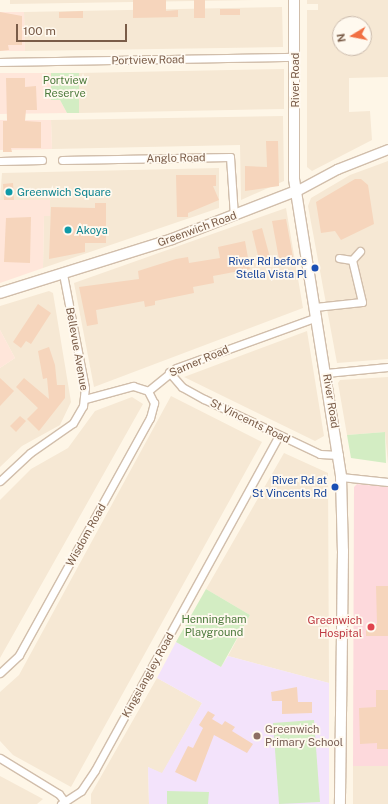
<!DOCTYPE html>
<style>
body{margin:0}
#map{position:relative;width:388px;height:804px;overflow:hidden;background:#fef6e7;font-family:"Public Sans",sans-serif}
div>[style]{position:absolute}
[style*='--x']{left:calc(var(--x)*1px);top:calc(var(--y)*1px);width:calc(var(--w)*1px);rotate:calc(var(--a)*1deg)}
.residential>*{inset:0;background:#f6e8d4}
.commercial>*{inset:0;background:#ffe6da}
.education>*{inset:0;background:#f3e3fb}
.medical>*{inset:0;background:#fdd9dc}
.green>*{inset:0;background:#d3edc3}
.building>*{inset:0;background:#f6d5bc}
.roads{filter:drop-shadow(1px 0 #d1beab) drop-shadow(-1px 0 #d1beab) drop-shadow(0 1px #d1beab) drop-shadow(0 -1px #d1beab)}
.minor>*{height:7px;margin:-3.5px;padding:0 3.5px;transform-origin:3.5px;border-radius:3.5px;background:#fff}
.tertiary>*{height:9px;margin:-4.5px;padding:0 4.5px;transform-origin:4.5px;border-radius:4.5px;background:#fff}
.secondary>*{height:10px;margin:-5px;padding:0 5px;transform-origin:5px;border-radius:5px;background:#fff}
.dots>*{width:11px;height:11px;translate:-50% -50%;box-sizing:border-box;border:2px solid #fff9ef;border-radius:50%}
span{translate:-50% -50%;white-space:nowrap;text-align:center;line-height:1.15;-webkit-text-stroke:3.5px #fff9ef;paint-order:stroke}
.street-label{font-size:11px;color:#7a5c48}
.park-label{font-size:11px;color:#4c7a3c}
.culture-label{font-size:11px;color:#0d838f}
.left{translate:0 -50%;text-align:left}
.transit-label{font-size:11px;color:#164399}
.right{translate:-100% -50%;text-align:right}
.health-label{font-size:11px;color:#be3a42}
.education-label{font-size:11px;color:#785e54}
.north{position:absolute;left:332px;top:16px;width:40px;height:40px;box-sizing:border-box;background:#fff9ef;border:1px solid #cabaac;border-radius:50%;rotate:260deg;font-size:11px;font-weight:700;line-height:16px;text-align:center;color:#7a5c48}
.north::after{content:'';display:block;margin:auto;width:14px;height:18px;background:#f17043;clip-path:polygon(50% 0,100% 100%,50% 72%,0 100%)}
.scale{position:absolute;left:16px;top:24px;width:111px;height:18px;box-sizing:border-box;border:2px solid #7a5c48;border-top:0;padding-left:5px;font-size:12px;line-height:14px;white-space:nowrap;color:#7a5c48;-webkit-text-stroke:3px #fff9ef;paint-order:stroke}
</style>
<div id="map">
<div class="residential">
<div style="clip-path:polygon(10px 0,255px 0,10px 4px)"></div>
<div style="clip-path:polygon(evenodd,307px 0,388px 0,388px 77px,349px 78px,349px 112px,370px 111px,372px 140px,312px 171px,307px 167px,307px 10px,318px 10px,318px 4px,307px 4px,307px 0,340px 24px,364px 24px,364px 48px,340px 48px,340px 24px)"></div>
<div style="clip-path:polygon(282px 7px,283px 47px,25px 51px,24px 12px)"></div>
<div style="clip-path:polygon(284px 69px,284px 109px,79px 113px,79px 73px)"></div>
<div style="clip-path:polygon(283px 116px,284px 181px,241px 200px,240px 145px,52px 149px,51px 120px)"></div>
<div style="clip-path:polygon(388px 161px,388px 359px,337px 363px,308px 206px,311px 198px,350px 175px)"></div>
<div style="clip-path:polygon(219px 168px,219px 208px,43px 268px,44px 216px,50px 200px,0 200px,2px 173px)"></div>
<div style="clip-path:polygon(286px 208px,303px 308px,94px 387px,74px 283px)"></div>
<div style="clip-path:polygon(49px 291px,53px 293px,71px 402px,60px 425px,22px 446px,0 467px,0 368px,15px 358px,0 330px,0 306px)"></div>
<div style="clip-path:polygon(307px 331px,324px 436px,315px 441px,184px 377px)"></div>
<div style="clip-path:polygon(388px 377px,388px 464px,385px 432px,347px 435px,338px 383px,340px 380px)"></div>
<div style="clip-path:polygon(171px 396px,262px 442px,71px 787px,13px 755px,0 741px,0 692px,19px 675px)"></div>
<div style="clip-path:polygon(132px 397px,143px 404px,0 658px,0 500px,31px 469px,68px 448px,95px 411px)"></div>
<div style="clip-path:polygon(284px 453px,328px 473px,329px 683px,228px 656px,250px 615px,206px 589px)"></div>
<div style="clip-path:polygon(157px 678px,202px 703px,162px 774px,148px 767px,149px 804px,91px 804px,91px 794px)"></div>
<div style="clip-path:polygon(353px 766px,388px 766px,388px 804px,353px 804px)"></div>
<div style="clip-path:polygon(0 776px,43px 799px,37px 804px,0 804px)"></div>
</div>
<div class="commercial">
<div style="clip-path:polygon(0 12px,24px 12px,25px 51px,0 51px)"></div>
<div style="clip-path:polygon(0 73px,51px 73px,51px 100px,60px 100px,67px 113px,0 114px)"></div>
<div style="clip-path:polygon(0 120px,51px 120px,52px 149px,0 150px)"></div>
<div style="clip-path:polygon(0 200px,50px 200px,50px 216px,44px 216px,43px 268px,0 283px)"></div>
<div style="clip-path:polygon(0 330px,15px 358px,0 368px)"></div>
</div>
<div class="education">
<div style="clip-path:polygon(176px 642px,221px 667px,228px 656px,329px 683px,329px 804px,149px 804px,148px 767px,162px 773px,202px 703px,157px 678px)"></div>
</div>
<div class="medical">
<div style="clip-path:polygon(357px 484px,388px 487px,388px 766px,353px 766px,354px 487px)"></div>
</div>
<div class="green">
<div style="clip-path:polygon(51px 73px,79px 73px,79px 113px,67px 113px,60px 100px,51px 100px)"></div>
<div style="clip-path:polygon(385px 432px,386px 463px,351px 458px,347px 435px)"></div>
<div style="clip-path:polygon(206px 589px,250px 615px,221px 667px,176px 642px)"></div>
<div style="clip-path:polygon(314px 720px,320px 802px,279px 804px,273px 723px)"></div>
<div style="clip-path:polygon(167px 791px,209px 792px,208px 804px,167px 804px)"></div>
</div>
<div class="building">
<div style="clip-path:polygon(133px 0,166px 0,166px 11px,178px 10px,178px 17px,133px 18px)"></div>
<div style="clip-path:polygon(194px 0,205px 0,205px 18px,194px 18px)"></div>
<div style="clip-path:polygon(220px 9px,240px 9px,240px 15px,220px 15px)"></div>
<div style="clip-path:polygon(83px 11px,83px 18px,59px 18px,59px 12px)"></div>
<div style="clip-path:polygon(0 12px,22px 16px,22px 45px,8px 45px,9px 50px,0 51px)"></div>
<div style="clip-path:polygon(6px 78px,25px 78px,25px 87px,36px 86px,37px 110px,26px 110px,25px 121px,41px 122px,41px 148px,11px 148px,12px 152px,3px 152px,3px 121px,7px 121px)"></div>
<div style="clip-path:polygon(266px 141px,278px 141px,279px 186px,245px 191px,245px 166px,267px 167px)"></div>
<div style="clip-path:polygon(176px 175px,216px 175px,216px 186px,213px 186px,219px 200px,188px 213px,188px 217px,177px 217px)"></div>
<div style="clip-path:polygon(355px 179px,361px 179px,368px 185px,374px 224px,341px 240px,335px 231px,321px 233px,316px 202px)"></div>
<div style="clip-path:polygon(13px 183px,14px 200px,4px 200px,3px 184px)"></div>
<div style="clip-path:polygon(95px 203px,106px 203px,106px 243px,85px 243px,85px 252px,49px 259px,51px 207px,95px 208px)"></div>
<div style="clip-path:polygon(31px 217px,30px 263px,4px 262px,6px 218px)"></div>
<div style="clip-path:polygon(286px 219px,293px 257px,279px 259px,272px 221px)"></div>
<div style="clip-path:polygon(262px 228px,271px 261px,260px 264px,252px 231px)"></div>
<div style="clip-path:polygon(245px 241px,250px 269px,213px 276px,214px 283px,193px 287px,194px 293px,155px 301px,155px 305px,145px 307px,144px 301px,96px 310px,98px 324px,87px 326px,79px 287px,139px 279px,138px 271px,176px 259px,188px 257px,189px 263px,220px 258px,218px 247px)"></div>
<div style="clip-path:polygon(38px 304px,51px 313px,31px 344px,26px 341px,21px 348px,13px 342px)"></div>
<div style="clip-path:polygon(49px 347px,55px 365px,57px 385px,65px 385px,65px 398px,39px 431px,27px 419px,38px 408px,16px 387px,24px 378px,49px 399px,47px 378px,43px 379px,38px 351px)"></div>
<div style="clip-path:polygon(0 378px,14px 391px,0 406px)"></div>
<div style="clip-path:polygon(20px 416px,26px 421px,16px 432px,10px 426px)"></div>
<div style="clip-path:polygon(376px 586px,388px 586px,388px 636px,366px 636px,366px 625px,377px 624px)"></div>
<div style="clip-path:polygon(297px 687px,298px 702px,312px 702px,312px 713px,282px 714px,282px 701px,272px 701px,271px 692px)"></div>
<div style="clip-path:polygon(376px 690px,388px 690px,388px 749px,377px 749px,377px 743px,360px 744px,359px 708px,376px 707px)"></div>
<div style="clip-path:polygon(208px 711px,215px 715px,212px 719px,222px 725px,225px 721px,235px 727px,232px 731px,253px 744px,247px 753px,214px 735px,196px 782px,175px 772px,188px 746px,193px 748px,203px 728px,199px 725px)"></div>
</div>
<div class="roads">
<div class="minor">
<div style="--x:0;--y:62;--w:295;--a:-1"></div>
<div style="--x:62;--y:160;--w:168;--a:-1"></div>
<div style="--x:230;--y:157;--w:58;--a:86.1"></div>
<div style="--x:0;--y:161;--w:42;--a:-1.4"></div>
<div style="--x:339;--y:258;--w:13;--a:9"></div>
<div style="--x:352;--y:260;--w:12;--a:-48"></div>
<div style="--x:315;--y:307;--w:47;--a:-6.1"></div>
<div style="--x:362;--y:302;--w:43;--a:-103.4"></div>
<div style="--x:169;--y:372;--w:20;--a:49"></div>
<div style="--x:182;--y:387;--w:25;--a:29"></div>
<div style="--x:204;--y:399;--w:128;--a:25.4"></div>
<div style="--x:320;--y:454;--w:19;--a:3"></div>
<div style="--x:326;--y:373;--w:62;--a:-5.5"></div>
<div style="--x:85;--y:399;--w:50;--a:-15.2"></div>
<div style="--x:133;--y:386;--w:16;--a:18"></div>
<div style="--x:148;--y:391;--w:36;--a:-39"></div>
<div style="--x:176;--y:368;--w:150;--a:-19.9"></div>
<div style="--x:341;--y:477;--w:47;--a:6.1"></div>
<div style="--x:0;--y:481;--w:41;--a:-43"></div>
<div style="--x:30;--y:453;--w:52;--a:-34.9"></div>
<div style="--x:73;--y:423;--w:20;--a:-60"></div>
<div style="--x:83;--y:406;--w:18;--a:-84"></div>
<div style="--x:85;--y:388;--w:116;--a:-100.9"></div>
<div style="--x:0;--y:673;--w:26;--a:-43"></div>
<div style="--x:19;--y:655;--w:271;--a:-61.1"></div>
<div style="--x:150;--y:418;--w:16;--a:-75"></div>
<div style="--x:154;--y:403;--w:13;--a:-117"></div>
<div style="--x:0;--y:758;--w:69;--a:31.4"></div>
<div style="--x:59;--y:794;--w:10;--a:53"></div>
<div style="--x:61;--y:804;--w:24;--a:-33"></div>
<div style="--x:81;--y:791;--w:25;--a:-56"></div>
<div style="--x:95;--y:770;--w:382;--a:-61.2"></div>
</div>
<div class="tertiary">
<div style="--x:296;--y:191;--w:47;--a:-28.2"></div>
<div style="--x:337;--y:169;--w:55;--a:-21.4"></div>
</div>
<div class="secondary">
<div style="--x:294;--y:0;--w:179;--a:90"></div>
<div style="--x:294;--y:179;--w:302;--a:81"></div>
<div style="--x:341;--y:477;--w:74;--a:88.5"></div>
<div style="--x:343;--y:551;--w:253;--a:90.7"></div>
<div style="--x:0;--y:293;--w:180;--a:-17.4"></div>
<div style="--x:172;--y:239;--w:133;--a:-21.2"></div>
</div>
</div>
<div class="dots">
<div style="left:9px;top:192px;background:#0f9aa8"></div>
<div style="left:68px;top:230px;background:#0f9aa8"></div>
<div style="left:315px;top:268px;background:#1a4fb4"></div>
<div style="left:335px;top:487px;background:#1a4fb4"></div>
<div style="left:371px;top:627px;background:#e0444e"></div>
<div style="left:257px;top:736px;background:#8d6e63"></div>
</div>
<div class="street-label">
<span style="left:148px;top:60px;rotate:-1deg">Portview Road</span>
<span style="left:295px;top:80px;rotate:-90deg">River Road</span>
<span style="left:176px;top:158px;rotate:-1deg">Anglo Road</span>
<span style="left:197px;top:229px;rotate:-20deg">Greenwich Road</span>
<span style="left:77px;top:349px;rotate:80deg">Bellevue Avenue</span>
<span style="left:199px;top:361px;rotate:-23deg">Sarner Road</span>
<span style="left:331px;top:401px;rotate:81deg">River Road</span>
<span style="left:250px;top:421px;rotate:26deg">St Vincents Road</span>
<span style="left:86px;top:535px;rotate:-61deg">Wisdom Road</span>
<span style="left:148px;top:675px;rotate:-61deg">Kingslangley Road</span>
</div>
<div class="park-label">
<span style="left:65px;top:87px">Portview<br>Reserve</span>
<span style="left:214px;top:626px">Henningham<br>Playground</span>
</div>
<div class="culture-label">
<span class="left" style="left:17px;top:192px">Greenwich Square</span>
<span class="left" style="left:76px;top:230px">Akoya</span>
</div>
<div class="transit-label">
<span class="right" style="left:307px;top:268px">River Rd before<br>Stella Vista Pl</span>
<span class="right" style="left:327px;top:487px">River Rd at<br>St Vincents Rd</span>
</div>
<div class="health-label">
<span class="right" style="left:362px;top:627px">Greenwich<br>Hospital</span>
</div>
<div class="education-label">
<span class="left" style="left:265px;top:736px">Greenwich<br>Primary School</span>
</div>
<div class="north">N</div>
<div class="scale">100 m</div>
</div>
